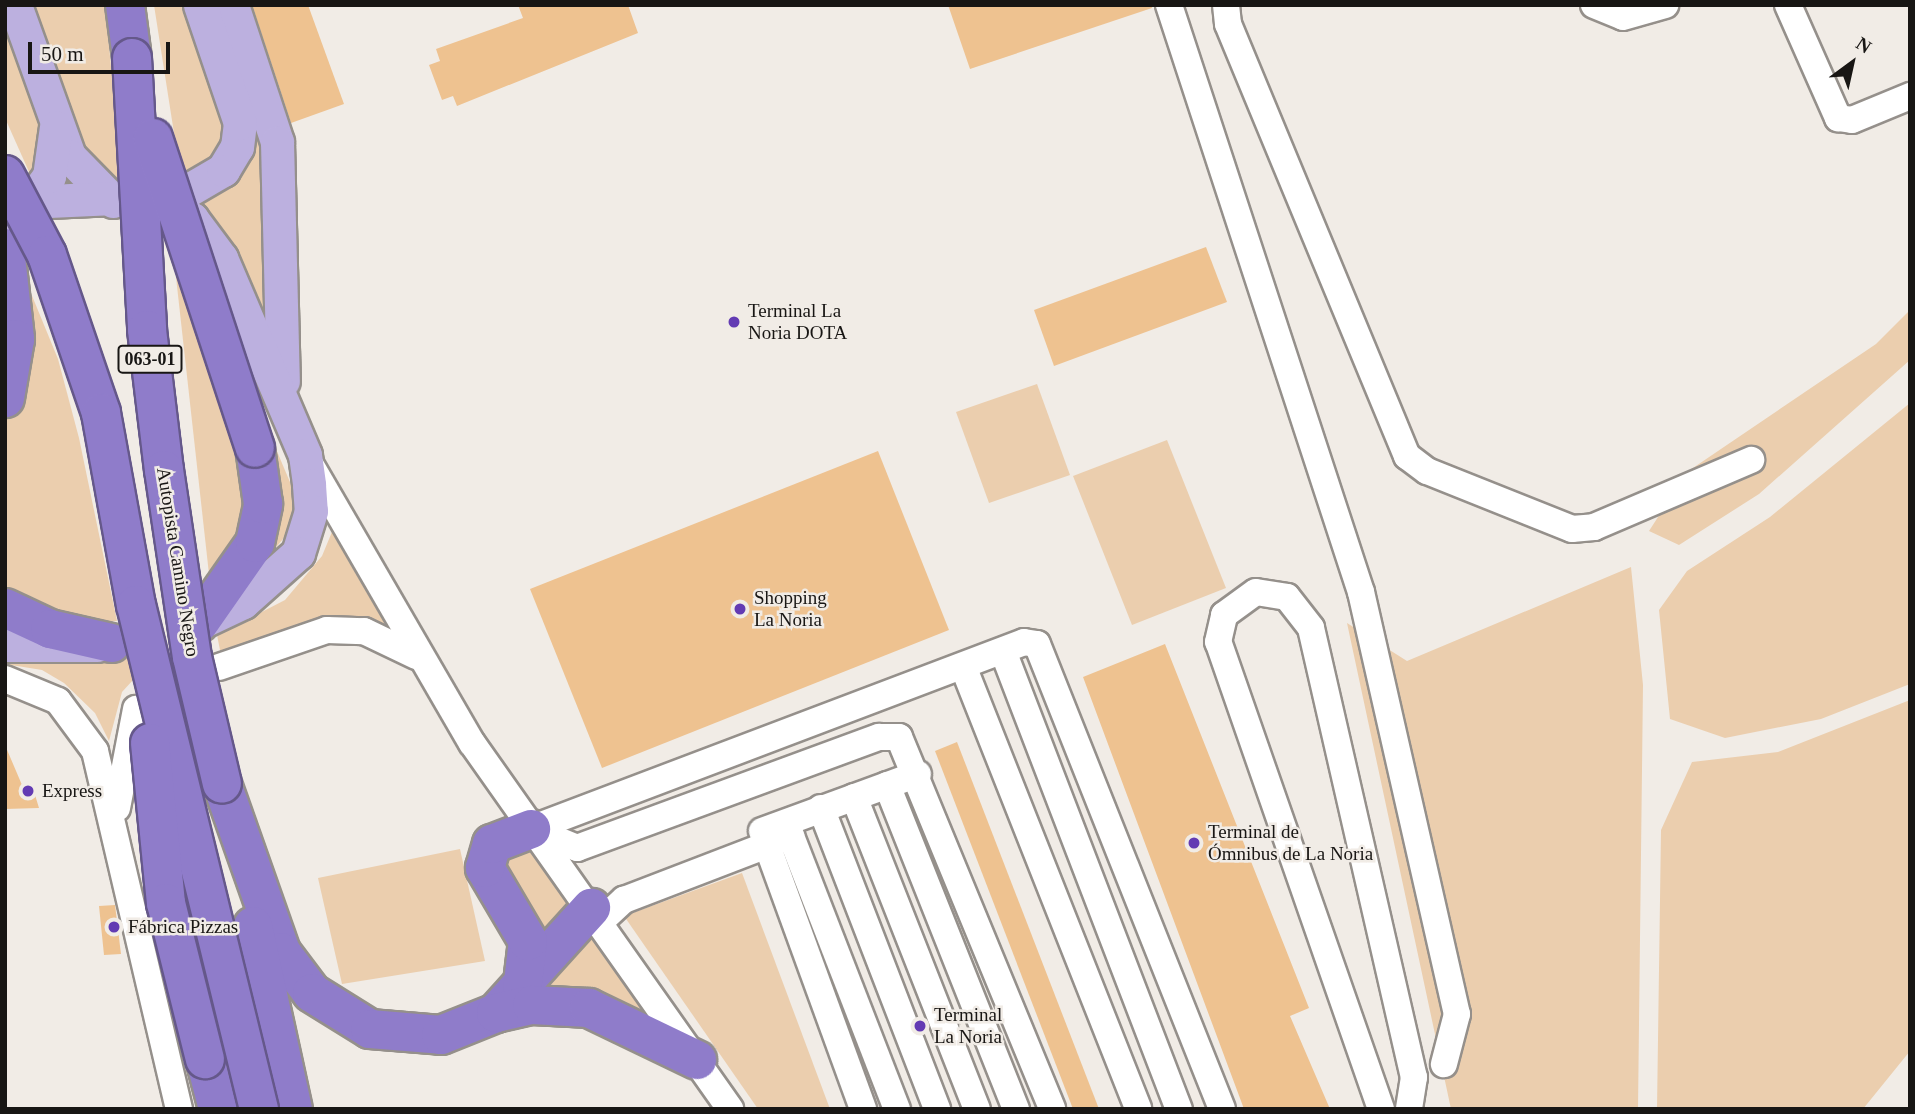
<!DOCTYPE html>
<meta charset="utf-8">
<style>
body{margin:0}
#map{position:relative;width:1915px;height:1114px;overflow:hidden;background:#f1ece6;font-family:Georgia,serif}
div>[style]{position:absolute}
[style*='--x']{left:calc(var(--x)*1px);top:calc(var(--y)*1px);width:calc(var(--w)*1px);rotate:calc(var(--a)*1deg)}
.green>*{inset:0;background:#ebceae}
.building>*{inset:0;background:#eec290}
.roads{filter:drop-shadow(2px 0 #95908b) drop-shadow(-2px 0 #95908b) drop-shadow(0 2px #95908b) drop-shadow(0 -2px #95908b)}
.minor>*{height:26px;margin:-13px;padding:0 13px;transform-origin:13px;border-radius:13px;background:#fff}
.major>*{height:33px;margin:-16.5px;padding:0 16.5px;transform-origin:16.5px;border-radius:16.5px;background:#bcb0df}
.highway>*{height:38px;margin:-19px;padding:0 19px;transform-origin:19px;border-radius:19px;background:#8f7cca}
.bridges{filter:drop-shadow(2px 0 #65588a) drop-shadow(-2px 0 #65588a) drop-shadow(0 2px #65588a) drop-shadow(0 -2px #65588a)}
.highway-bridge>*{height:38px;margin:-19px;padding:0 19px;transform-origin:19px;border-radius:19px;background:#8f7cca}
.dots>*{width:19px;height:19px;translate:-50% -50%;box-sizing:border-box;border:4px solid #f1ece6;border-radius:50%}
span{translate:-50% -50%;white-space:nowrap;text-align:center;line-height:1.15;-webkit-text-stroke:5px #f1ece6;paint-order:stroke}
.shield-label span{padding:2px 5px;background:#f1ece6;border:2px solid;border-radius:5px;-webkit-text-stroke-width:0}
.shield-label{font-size:18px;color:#181614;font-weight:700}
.poi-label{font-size:19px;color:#181614}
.left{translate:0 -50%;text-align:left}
.street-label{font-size:19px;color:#181614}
.frame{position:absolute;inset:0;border:7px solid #181614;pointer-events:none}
.north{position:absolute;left:1817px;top:28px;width:70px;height:70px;-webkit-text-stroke:5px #f1ece6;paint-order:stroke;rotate:33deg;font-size:19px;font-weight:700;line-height:28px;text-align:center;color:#181614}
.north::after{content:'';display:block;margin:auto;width:24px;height:32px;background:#181614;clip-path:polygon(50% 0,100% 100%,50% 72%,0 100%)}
.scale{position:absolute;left:28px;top:42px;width:142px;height:32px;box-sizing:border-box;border:4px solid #181614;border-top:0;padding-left:9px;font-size:21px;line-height:24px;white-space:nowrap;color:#181614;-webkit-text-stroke:5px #f1ece6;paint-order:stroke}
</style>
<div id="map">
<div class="green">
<div style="clip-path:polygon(25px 5px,105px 5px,122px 180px,91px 172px)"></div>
<div style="clip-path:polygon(154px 5px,185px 5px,223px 121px,220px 145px,208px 163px,181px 178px)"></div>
<div style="clip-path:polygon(5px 13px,41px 121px,42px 160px,30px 174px,5px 118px)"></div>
<div style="clip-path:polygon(263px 125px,272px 267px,264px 324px,229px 242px,187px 200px,249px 132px)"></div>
<div style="clip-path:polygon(172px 241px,249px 473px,239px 543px,210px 583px)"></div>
<div style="clip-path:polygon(28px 286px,58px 359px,79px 438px,117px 621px,81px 623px,5px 595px,5px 424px)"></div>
<div style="clip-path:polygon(1910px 310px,1910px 360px,1759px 494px,1679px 545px,1649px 531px,1687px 472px,1876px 344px)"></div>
<div style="clip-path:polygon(1037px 384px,1070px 475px,989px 503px,956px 412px)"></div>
<div style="clip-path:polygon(1910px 403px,1910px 684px,1821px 719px,1725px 738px,1670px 719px,1659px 610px,1687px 571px,1770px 517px)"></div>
<div style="clip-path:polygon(257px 404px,295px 494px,289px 532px,261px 565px)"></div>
<div style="clip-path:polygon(1167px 440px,1226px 588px,1132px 625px,1073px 476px)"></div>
<div style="clip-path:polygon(334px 527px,393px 632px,369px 618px,329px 617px,221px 655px,217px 635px,285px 600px,322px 556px)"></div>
<div style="clip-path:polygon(1631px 567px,1643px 685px,1638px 1109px,1451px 1109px,1347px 623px,1407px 661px)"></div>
<div style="clip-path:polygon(129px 658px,133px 680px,122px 692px,109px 741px,95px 713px,64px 683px,42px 670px,5px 664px)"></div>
<div style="clip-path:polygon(1910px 700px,1910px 1051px,1863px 1109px,1657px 1109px,1661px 830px,1692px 762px,1778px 752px)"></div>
<div style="clip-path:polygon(522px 840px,570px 908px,542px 949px,503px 878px,505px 848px)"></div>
<div style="clip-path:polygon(460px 849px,485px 961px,342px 984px,318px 878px)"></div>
<div style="clip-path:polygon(742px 873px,830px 1109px,758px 1109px,624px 916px)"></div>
<div style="clip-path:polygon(583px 926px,649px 1018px,534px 993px)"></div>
</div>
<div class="building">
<div style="clip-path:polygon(252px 5px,308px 5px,344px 104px,291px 123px)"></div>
<div style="clip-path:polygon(518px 5px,628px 5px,638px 33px,457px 106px,453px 96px,442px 100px,429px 65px,440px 61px,436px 49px,523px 18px)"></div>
<div style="clip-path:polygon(948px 5px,1151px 5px,1152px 8px,970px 69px)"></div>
<div style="clip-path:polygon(1206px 247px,1227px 302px,1054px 366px,1034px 310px)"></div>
<div style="clip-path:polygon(878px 451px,949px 630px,602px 768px,530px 589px)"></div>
<div style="clip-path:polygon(1165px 644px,1309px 1008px,1290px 1016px,1330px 1109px,1244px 1109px,1083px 677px)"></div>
<div style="clip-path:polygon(957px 742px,1099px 1109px,1073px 1109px,935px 751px)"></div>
<div style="clip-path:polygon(5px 745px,22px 785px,32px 785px,39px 808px,5px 809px)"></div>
<div style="clip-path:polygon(115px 905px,121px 954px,104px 955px,99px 906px)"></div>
</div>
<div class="roads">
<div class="minor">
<div style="--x:1169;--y:5;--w:618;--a:71.89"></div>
<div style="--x:1361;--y:592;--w:433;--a:77.2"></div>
<div style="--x:1457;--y:1014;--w:52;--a:104.6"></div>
<div style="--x:1226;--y:5;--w:19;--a:84"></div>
<div style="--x:1228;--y:24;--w:468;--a:67.5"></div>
<div style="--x:1407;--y:456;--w:25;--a:37"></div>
<div style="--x:1427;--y:471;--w:156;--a:21.8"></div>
<div style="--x:1572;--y:529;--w:22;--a:-5"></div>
<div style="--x:1594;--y:527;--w:171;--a:-23.1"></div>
<div style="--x:1594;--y:5;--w:31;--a:22"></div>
<div style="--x:1623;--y:17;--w:44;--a:-15.9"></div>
<div style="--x:1788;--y:5;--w:124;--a:66.1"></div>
<div style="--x:1838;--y:118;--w:14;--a:8"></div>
<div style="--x:1852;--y:120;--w:63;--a:-22.5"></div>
<div style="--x:306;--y:457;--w:331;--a:59.9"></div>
<div style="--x:472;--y:743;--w:448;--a:54.8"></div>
<div style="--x:1003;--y:651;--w:491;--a:69"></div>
<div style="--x:963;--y:666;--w:476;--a:68.4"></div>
<div style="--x:219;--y:667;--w:114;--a:-18.9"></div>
<div style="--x:327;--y:630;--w:37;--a:2"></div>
<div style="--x:364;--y:631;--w:58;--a:25.7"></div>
<div style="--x:5;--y:679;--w:57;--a:22.5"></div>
<div style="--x:58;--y:701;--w:62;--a:53.5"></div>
<div style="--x:95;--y:751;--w:368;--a:76.8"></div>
<div style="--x:887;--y:785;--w:349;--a:68.3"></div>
<div style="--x:854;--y:797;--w:335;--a:68.5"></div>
<div style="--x:117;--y:808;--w:101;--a:-79.1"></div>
<div style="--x:821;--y:808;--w:323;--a:68.9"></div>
<div style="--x:531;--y:829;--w:527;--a:-20.77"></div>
<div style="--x:1024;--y:642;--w:13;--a:9"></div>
<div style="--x:1037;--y:644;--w:500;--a:68.3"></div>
<div style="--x:531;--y:829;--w:50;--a:22.4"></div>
<div style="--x:577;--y:848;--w:322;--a:-20.2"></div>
<div style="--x:879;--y:737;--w:20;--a:0"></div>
<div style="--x:899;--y:737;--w:402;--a:67.6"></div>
<div style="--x:762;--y:831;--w:166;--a:-20.1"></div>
<div style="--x:767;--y:845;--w:281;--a:70"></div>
<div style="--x:600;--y:922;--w:33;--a:-43"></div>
<div style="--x:624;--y:900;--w:179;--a:-21"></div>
<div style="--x:791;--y:836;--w:293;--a:68.8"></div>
<div style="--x:1381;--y:1109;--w:495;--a:-109.2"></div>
<div style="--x:1218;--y:642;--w:28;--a:-77"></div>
<div style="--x:1224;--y:615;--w:39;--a:-36"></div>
<div style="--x:1256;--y:592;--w:31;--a:9"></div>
<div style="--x:1287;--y:597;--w:39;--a:52"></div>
<div style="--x:1311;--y:628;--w:461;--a:77.1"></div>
<div style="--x:1414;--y:1077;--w:32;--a:99"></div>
</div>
<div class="major">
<div style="--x:15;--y:5;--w:160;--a:70.3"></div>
<div style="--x:69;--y:156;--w:63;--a:45.6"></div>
<div style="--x:232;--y:5;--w:144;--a:71.8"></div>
<div style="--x:277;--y:142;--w:239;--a:88.6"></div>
<div style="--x:5;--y:203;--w:175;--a:-2.6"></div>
<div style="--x:180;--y:195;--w:50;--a:-30.2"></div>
<div style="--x:223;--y:170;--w:27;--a:-59"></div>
<div style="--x:237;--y:147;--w:24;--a:-83"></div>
<div style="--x:240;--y:123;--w:125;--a:-108.7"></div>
<div style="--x:167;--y:206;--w:28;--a:27"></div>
<div style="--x:192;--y:219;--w:49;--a:53.4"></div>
<div style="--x:221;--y:258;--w:214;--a:66.9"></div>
<div style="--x:305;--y:455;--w:30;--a:82"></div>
<div style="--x:309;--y:485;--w:26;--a:86"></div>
<div style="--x:311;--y:511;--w:44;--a:107.2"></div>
<div style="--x:298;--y:553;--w:74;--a:138.3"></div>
<div style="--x:243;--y:602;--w:49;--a:154.5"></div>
<div style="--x:5;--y:234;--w:73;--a:-52.8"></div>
<div style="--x:49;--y:176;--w:49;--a:-81.9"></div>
<div style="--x:5;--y:645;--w:92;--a:0"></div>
</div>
<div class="highway">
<div style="--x:125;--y:5;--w:53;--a:82.5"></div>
<div style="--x:5;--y:248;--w:92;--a:83.7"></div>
<div style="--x:15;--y:339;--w:60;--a:99.6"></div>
<div style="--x:5;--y:608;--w:50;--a:25"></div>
<div style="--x:50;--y:629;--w:63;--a:12.9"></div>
<div style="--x:199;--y:623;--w:98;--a:-55"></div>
<div style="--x:255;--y:543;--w:40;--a:-78"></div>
<div style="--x:263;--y:504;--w:57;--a:-98.1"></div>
<div style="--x:222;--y:784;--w:178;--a:70.6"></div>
<div style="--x:281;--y:952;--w:51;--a:52.9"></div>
<div style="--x:312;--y:993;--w:68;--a:31.8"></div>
<div style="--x:370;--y:1029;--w:71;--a:4.8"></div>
<div style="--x:441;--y:1035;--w:59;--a:-21.8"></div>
<div style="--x:496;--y:1013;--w:142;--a:-47.9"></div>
<div style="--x:253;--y:926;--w:187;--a:77.7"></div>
<div style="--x:522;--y:991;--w:50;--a:-83.2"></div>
<div style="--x:528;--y:941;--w:85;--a:-120.5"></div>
<div style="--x:485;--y:868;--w:25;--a:-74"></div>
<div style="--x:492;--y:844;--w:42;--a:-21"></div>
<div style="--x:496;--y:1013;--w:37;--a:-13"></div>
<div style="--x:532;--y:1005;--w:57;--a:3"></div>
<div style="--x:589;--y:1008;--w:120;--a:25.7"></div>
<div style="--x:205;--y:1059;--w:52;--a:75.4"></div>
</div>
</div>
<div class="bridges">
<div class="highway-bridge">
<div style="--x:132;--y:58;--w:272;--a:86.8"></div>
<div style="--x:147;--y:330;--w:141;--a:83.1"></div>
<div style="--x:164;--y:470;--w:189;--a:81.5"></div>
<div style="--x:192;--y:657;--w:130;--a:76.7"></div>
<div style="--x:153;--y:138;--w:326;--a:71.8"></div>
<div style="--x:5;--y:175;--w:90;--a:62.3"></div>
<div style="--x:47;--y:255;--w:167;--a:71.1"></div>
<div style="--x:101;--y:413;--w:195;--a:79.7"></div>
<div style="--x:136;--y:605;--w:519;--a:76.29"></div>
<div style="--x:150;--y:743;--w:161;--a:84.3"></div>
<div style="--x:166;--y:903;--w:161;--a:76"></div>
</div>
</div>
<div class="dots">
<div style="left:734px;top:322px;background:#633bb3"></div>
<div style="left:740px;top:609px;background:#633bb3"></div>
<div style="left:28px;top:791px;background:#633bb3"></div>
<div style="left:1194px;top:843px;background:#633bb3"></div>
<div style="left:114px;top:927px;background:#633bb3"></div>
<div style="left:920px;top:1026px;background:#633bb3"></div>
</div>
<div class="shield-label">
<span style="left:150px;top:359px">063-01</span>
</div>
<div class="poi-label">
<span class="left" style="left:748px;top:322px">Terminal La<br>Noria DOTA</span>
<span class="left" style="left:754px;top:609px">Shopping<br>La Noria</span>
<span class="left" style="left:42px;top:791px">Express</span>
<span class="left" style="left:1208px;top:843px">Terminal de<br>Ómnibus de La Noria</span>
<span class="left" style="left:128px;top:927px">Fábrica Pizzas</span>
<span class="left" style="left:934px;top:1026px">Terminal<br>La Noria</span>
</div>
<div class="street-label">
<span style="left:178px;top:562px;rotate:81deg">Autopista Camino Negro</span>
</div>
<div class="frame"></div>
<div class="north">N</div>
<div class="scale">50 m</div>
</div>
